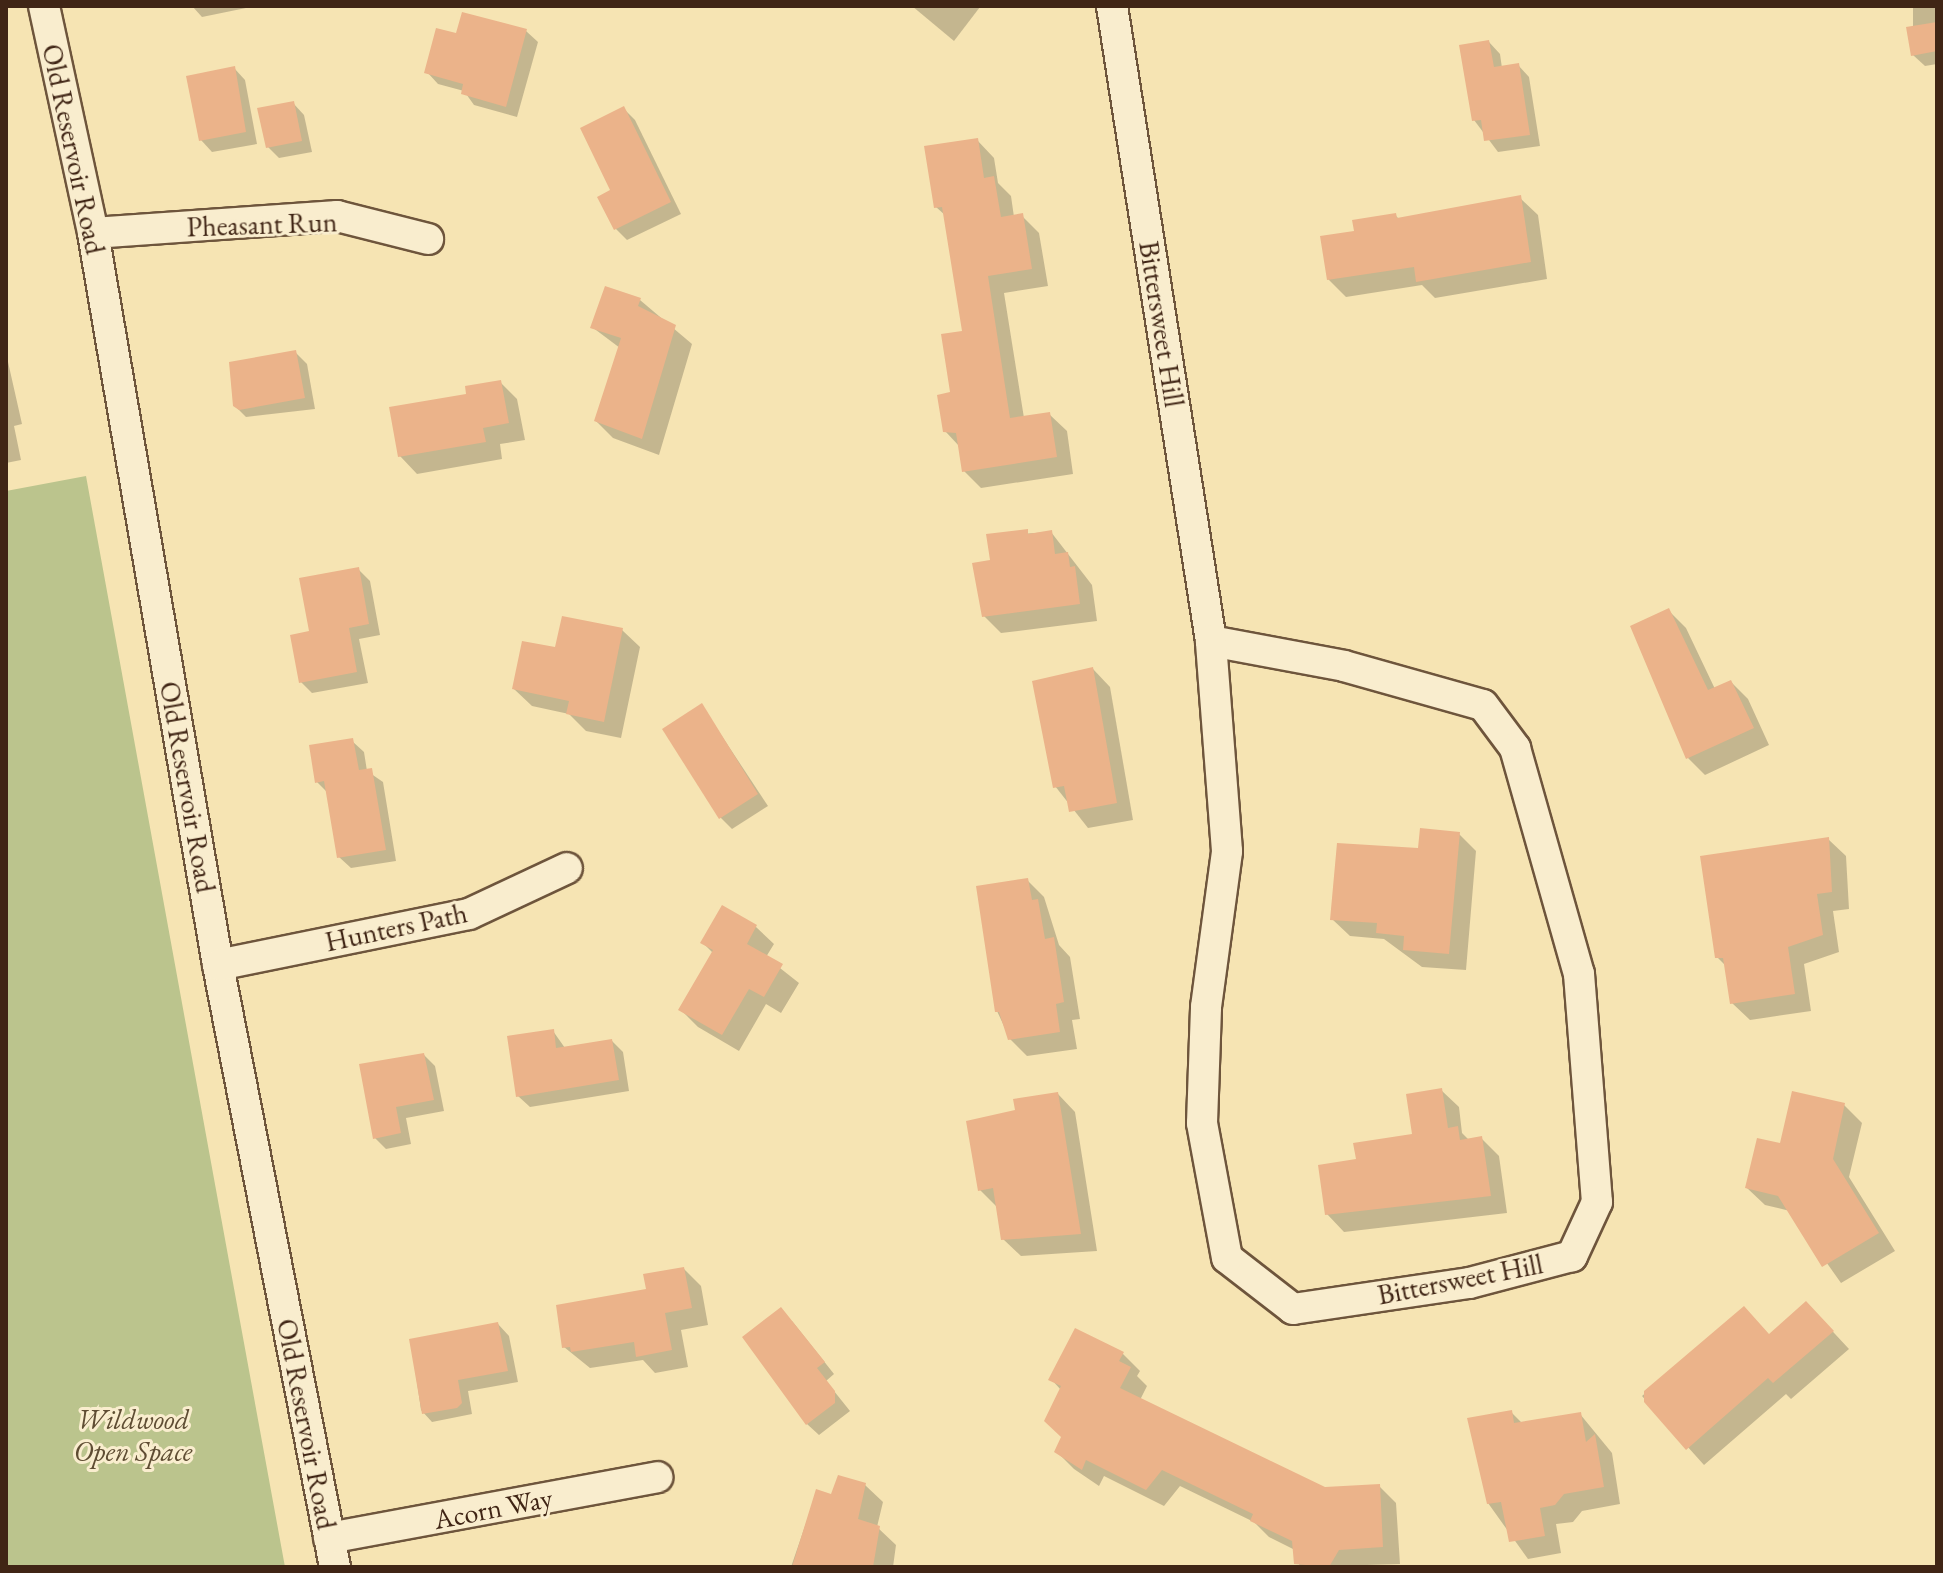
<!DOCTYPE html>
<style>
body{margin:0}
#map{position:relative;width:1943px;height:1573px;overflow:hidden;background:#f6e4b3;font-family:"EB Garamond",serif}
div>[style]{position:absolute}
[style*='--x']{left:calc(var(--x)*1px);top:calc(var(--y)*1px);width:calc(var(--w)*1px);rotate:calc(var(--a)*1deg)}
.green>*{inset:0;background:#bbc48d}
.shadow>*{inset:0;background:#0003}
.building>*{inset:0;background:#ebb38a}
.roads{filter:drop-shadow(2px 0 #6e553c) drop-shadow(-2px 0 #6e553c) drop-shadow(0 2px #6e553c) drop-shadow(0 -2px #6e553c)}
.minor>*{height:30px;margin:-15px;padding:0 15px;transform-origin:15px;border-radius:15px;background:#f9edce}
span{translate:-50% -50%;white-space:nowrap;text-align:center;line-height:1.15;-webkit-text-stroke:6px #f9edce;paint-order:stroke}
.street-label{font-size:28px;color:#402515}
.park-label{font-size:28px;color:#5f4d33;font-style:italic}
.frame{position:absolute;inset:0;border:8px solid #402515;pointer-events:none}
</style>
<div id="map">
<div class="green">
<div style="clip-path:polygon(86px 476px,231px 1272px,285px 1567px,6px 1567px,6px 491px)"></div>
</div>
<div class="shadow">
<div style="clip-path:polygon(192px 6px,246px 6px,246px 8px,202px 17px)"></div>
<div style="clip-path:polygon(912px 6px,979px 6px,980px 7px,954px 41px)"></div>
<div style="clip-path:polygon(1913px 6px,1937px 6px,1937px 64px,1925px 66px,1913px 55px)"></div>
<div style="clip-path:polygon(526px 31px,538px 42px,517px 117px,474px 105px,464px 91px,438px 84px,427px 72px,458px 36px)"></div>
<div style="clip-path:polygon(1489px 42px,1500px 54px,1502px 68px,1518px 65px,1529px 77px,1540px 146px,1498px 152px,1474px 120px)"></div>
<div style="clip-path:polygon(234px 68px,245px 80px,257px 144px,212px 152px,201px 140px)"></div>
<div style="clip-path:polygon(293px 103px,304px 115px,312px 152px,279px 158px,268px 147px)"></div>
<div style="clip-path:polygon(624px 109px,635px 120px,681px 214px,627px 240px,615px 228px,613px 191px)"></div>
<div style="clip-path:polygon(977px 140px,994px 158px,998px 183px,1011px 196px,1014px 217px,1022px 216px,1039px 233px,1048px 286px,1004px 293px,1024px 418px,1049px 414px,1067px 431px,1073px 474px,981px 488px,964px 471px,960px 447px,945px 431px,964px 333px,946px 216px,936px 207px)"></div>
<div style="clip-path:polygon(1520px 198px,1538px 215px,1547px 279px,1435px 298px,1422px 285px,1346px 297px,1328px 279px,1356px 232px,1395px 215px,1399px 219px)"></div>
<div style="clip-path:polygon(640px 300px,692px 344px,659px 455px,613px 438px,596px 421px,620px 348px,592px 327px)"></div>
<div style="clip-path:polygon(295px 352px,307px 364px,315px 409px,246px 417px,235px 406px)"></div>
<div style="clip-path:polygon(6px 353px,22px 424px,14px 426px,21px 460px,6px 463px)"></div>
<div style="clip-path:polygon(500px 382px,517px 399px,525px 440px,500px 444px,502px 459px,417px 474px,400px 456px,468px 395px)"></div>
<div style="clip-path:polygon(1051px 532px,1092px 585px,1097px 621px,1001px 633px,984px 616px,992px 562px,988px 536px)"></div>
<div style="clip-path:polygon(358px 569px,370px 581px,380px 635px,359px 639px,368px 683px,312px 693px,301px 682px,312px 633px)"></div>
<div style="clip-path:polygon(1669px 611px,1686px 628px,1715px 689px,1731px 682px,1748px 699px,1769px 745px,1705px 775px,1688px 758px)"></div>
<div style="clip-path:polygon(622px 630px,640px 647px,621px 738px,586px 731px,569px 714px,532px 706px,514px 689px,557px 650px)"></div>
<div style="clip-path:polygon(1093px 669px,1110px 687px,1133px 820px,1088px 828px,1055px 786px)"></div>
<div style="clip-path:polygon(702px 706px,768px 806px,732px 829px,720px 817px)"></div>
<div style="clip-path:polygon(352px 741px,364px 752px,367px 771px,383px 782px,396px 861px,351px 868px,339px 857px,328px 793px,317px 782px)"></div>
<div style="clip-path:polygon(1459px 834px,1476px 851px,1466px 970px,1422px 967px,1384px 939px,1350px 936px,1332px 919px,1420px 850px)"></div>
<div style="clip-path:polygon(1828px 839px,1846px 856px,1849px 909px,1833px 911px,1839px 952px,1804px 964px,1811px 1011px,1750px 1020px,1732px 1003px,1727px 967px,1717px 957px)"></div>
<div style="clip-path:polygon(1027px 880px,1044px 897px,1059px 945px,1070px 957px,1080px 1019px,1072px 1020px,1077px 1049px,1027px 1056px,1010px 1039px,997px 1011px)"></div>
<div style="clip-path:polygon(722px 908px,756px 927px,774px 944px,766px 957px,799px 983px,781px 1013px,766px 1004px,739px 1051px,698px 1027px,681px 1010px,714px 954px,702px 942px)"></div>
<div style="clip-path:polygon(553px 1031px,565px 1048px,612px 1041px,623px 1052px,629px 1091px,530px 1107px,518px 1096px)"></div>
<div style="clip-path:polygon(424px 1055px,435px 1066px,444px 1111px,406px 1118px,411px 1144px,386px 1149px,375px 1138px)"></div>
<div style="clip-path:polygon(1441px 1090px,1459px 1107px,1462px 1133px,1469px 1140px,1481px 1138px,1499px 1156px,1507px 1213px,1344px 1232px,1327px 1214px,1359px 1160px,1414px 1136px)"></div>
<div style="clip-path:polygon(1058px 1094px,1075px 1112px,1097px 1251px,1021px 1256px,1003px 1239px,998px 1208px,980px 1190px,1018px 1112px)"></div>
<div style="clip-path:polygon(1844px 1105px,1862px 1123px,1849px 1177px,1895px 1251px,1841px 1283px,1790px 1211px,1765px 1205px,1747px 1188px,1782px 1146px)"></div>
<div style="clip-path:polygon(684px 1269px,701px 1286px,708px 1325px,681px 1330px,688px 1367px,655px 1373px,643px 1360px,590px 1368px,564px 1347px)"></div>
<div style="clip-path:polygon(1744px 1308px,1770px 1336px,1822px 1320px,1849px 1349px,1791px 1399px,1786px 1394px,1704px 1465px,1642px 1396px)"></div>
<div style="clip-path:polygon(792px 1321px,834px 1374px,826px 1381px,850px 1411px,819px 1435px,807px 1424px)"></div>
<div style="clip-path:polygon(498px 1324px,509px 1336px,518px 1382px,468px 1391px,472px 1414px,432px 1422px,421px 1410px,411px 1341px)"></div>
<div style="clip-path:polygon(1076px 1330px,1123px 1354px,1140px 1371px,1137px 1376px,1147px 1386px,1140px 1400px,1324px 1489px,1379px 1486px,1396px 1503px,1400px 1564px,1300px 1567px,1295px 1550px,1269px 1537px,1254px 1522px,1180px 1486px,1164px 1506px,1104px 1476px,1099px 1486px,1074px 1469px,1056px 1451px,1063px 1437px,1061px 1390px,1051px 1379px)"></div>
<div style="clip-path:polygon(1511px 1412px,1523px 1424px,1580px 1414px,1612px 1453px,1620px 1504px,1582px 1511px,1573px 1522px,1556px 1524px,1561px 1553px,1528px 1559px,1488px 1503px)"></div>
<div style="clip-path:polygon(865px 1485px,883px 1502px,877px 1527px,896px 1545px,893px 1567px,791px 1567px,817px 1491px,833px 1496px)"></div>
</div>
<div class="building">
<div style="clip-path:polygon(462px 12px,527px 29px,506px 107px,461px 94px,463px 84px,424px 73px,436px 28px,456px 33px)"></div>
<div style="clip-path:polygon(1937px 22px,1937px 51px,1911px 56px,1906px 27px)"></div>
<div style="clip-path:polygon(1489px 40px,1494px 67px,1519px 63px,1530px 135px,1484px 141px,1481px 120px,1472px 121px,1459px 45px)"></div>
<div style="clip-path:polygon(235px 66px,246px 132px,199px 141px,186px 76px)"></div>
<div style="clip-path:polygon(294px 101px,302px 141px,266px 148px,257px 108px)"></div>
<div style="clip-path:polygon(624px 106px,671px 202px,614px 230px,597px 197px,610px 190px,580px 128px)"></div>
<div style="clip-path:polygon(978px 138px,984px 178px,994px 176px,1001px 217px,1023px 213px,1032px 269px,988px 276px,1010px 418px,1050px 412px,1057px 457px,962px 472px,956px 433px,943px 432px,937px 395px,950px 392px,941px 334px,962px 331px,942px 207px,934px 208px,924px 146px)"></div>
<div style="clip-path:polygon(1521px 195px,1531px 262px,1416px 282px,1414px 267px,1327px 280px,1320px 236px,1354px 231px,1352px 220px,1396px 213px,1397px 218px)"></div>
<div style="clip-path:polygon(605px 286px,641px 298px,638px 306px,676px 325px,642px 439px,594px 421px,621px 338px,590px 328px)"></div>
<div style="clip-path:polygon(296px 350px,305px 398px,239px 410px,233px 406px,229px 362px)"></div>
<div style="clip-path:polygon(501px 380px,509px 423px,483px 428px,486px 442px,398px 457px,389px 407px,466px 394px,465px 386px)"></div>
<div style="clip-path:polygon(1028px 529px,1028px 534px,1052px 530px,1055px 554px,1068px 552px,1070px 567px,1075px 566px,1080px 604px,982px 617px,972px 563px,990px 560px,986px 534px)"></div>
<div style="clip-path:polygon(359px 567px,369px 624px,349px 628px,357px 672px,299px 683px,290px 635px,309px 631px,299px 578px)"></div>
<div style="clip-path:polygon(1669px 608px,1708px 690px,1731px 680px,1754px 728px,1686px 759px,1630px 626px)"></div>
<div style="clip-path:polygon(562px 616px,623px 628px,604px 722px,566px 714px,569px 701px,512px 689px,522px 641px,555px 647px)"></div>
<div style="clip-path:polygon(1093px 667px,1117px 803px,1069px 812px,1064px 786px,1053px 788px,1032px 681px)"></div>
<div style="clip-path:polygon(702px 703px,758px 794px,719px 819px,662px 729px)"></div>
<div style="clip-path:polygon(353px 738px,359px 770px,372px 768px,386px 850px,337px 858px,324px 781px,315px 783px,309px 745px)"></div>
<div style="clip-path:polygon(1420px 828px,1460px 832px,1449px 954px,1403px 950px,1404px 936px,1376px 933px,1377px 923px,1330px 920px,1337px 843px,1418px 848px)"></div>
<div style="clip-path:polygon(1829px 837px,1832px 892px,1817px 894px,1823px 935px,1788px 947px,1795px 994px,1730px 1004px,1723px 958px,1715px 958px,1700px 856px)"></div>
<div style="clip-path:polygon(1028px 878px,1032px 900px,1038px 899px,1045px 939px,1054px 937px,1064px 1002px,1056px 1004px,1060px 1032px,1008px 1040px,999px 1012px,995px 1012px,976px 886px)"></div>
<div style="clip-path:polygon(722px 905px,757px 925px,747px 944px,783px 964px,764px 997px,749px 989px,722px 1035px,678px 1010px,713px 950px,700px 943px)"></div>
<div style="clip-path:polygon(554px 1029px,556px 1048px,612px 1039px,619px 1080px,516px 1097px,507px 1036px)"></div>
<div style="clip-path:polygon(424px 1053px,434px 1100px,396px 1107px,401px 1133px,373px 1139px,359px 1064px)"></div>
<div style="clip-path:polygon(1442px 1088px,1448px 1128px,1458px 1126px,1460px 1140px,1482px 1136px,1491px 1196px,1325px 1215px,1318px 1165px,1356px 1159px,1353px 1143px,1412px 1134px,1406px 1094px)"></div>
<div style="clip-path:polygon(1792px 1091px,1845px 1103px,1833px 1159px,1879px 1233px,1822px 1267px,1778px 1196px,1745px 1188px,1757px 1138px,1780px 1143px)"></div>
<div style="clip-path:polygon(1058px 1092px,1081px 1234px,1001px 1240px,993px 1188px,978px 1191px,966px 1121px,1015px 1110px,1013px 1099px)"></div>
<div style="clip-path:polygon(684px 1267px,692px 1308px,665px 1313px,672px 1350px,636px 1357px,634px 1342px,571px 1352px,570px 1347px,562px 1348px,556px 1305px,646px 1289px,643px 1274px)"></div>
<div style="clip-path:polygon(1806px 1301px,1834px 1331px,1773px 1383px,1768px 1378px,1686px 1450px,1644px 1402px,1644px 1391px,1744px 1306px,1769px 1334px)"></div>
<div style="clip-path:polygon(781px 1307px,825px 1362px,817px 1368px,835px 1391px,835px 1403px,806px 1425px,742px 1337px)"></div>
<div style="clip-path:polygon(498px 1322px,508px 1371px,458px 1380px,462px 1403px,457px 1408px,422px 1414px,409px 1339px)"></div>
<div style="clip-path:polygon(1075px 1328px,1124px 1352px,1119px 1361px,1131px 1367px,1120px 1388px,1325px 1487px,1380px 1484px,1383px 1547px,1339px 1550px,1329px 1567px,1294px 1564px,1292px 1541px,1250px 1521px,1253px 1514px,1162px 1470px,1146px 1490px,1086px 1460px,1082px 1470px,1054px 1452px,1061px 1437px,1044px 1421px,1061px 1386px,1048px 1380px)"></div>
<div style="clip-path:polygon(1512px 1410px,1514px 1423px,1581px 1412px,1586px 1442px,1595px 1434px,1604px 1487px,1564px 1494px,1555px 1505px,1540px 1508px,1545px 1536px,1509px 1542px,1501px 1502px,1487px 1504px,1467px 1418px)"></div>
<div style="clip-path:polygon(838px 1475px,866px 1483px,858px 1519px,880px 1526px,873px 1567px,792px 1567px,816px 1489px,831px 1494px)"></div>
</div>
<div class="roads">
<div class="minor">
<div style="--x:44;--y:6;--w:232;--a:77.8"></div>
<div style="--x:93;--y:233;--w:743;--a:80.31"></div>
<div style="--x:218;--y:965;--w:613;--a:79"></div>
<div style="--x:1112;--y:6;--w:643;--a:81.14"></div>
<div style="--x:93;--y:233;--w:245;--a:-4"></div>
<div style="--x:337;--y:216;--w:94;--a:14.2"></div>
<div style="--x:1211;--y:641;--w:135;--a:10.6"></div>
<div style="--x:1344;--y:666;--w:144;--a:15.7"></div>
<div style="--x:1483;--y:705;--w:54;--a:53.3"></div>
<div style="--x:1515;--y:748;--w:235;--a:74.2"></div>
<div style="--x:1579;--y:974;--w:229;--a:85.5"></div>
<div style="--x:1597;--y:1202;--w:60;--a:114.8"></div>
<div style="--x:1572;--y:1256;--w:106;--a:165.3"></div>
<div style="--x:1469;--y:1283;--w:178;--a:171.6"></div>
<div style="--x:1293;--y:1309;--w:83;--a:-142.3"></div>
<div style="--x:1227;--y:1258;--w:137;--a:-100.5"></div>
<div style="--x:1202;--y:1123;--w:116;--a:-88"></div>
<div style="--x:1206;--y:1007;--w:157;--a:-82.3"></div>
<div style="--x:1227;--y:851;--w:211;--a:-94.4"></div>
<div style="--x:218;--y:965;--w:256;--a:-11.5"></div>
<div style="--x:469;--y:914;--w:108;--a:-25.1"></div>
<div style="--x:329;--y:1538;--w:334;--a:-10.5"></div>
</div>
</div>
<div class="street-label">
<span style="left:74px;top:149px;rotate:78deg">Old Reservoir Road</span>
<span style="left:262px;top:224px;rotate:-2deg">Pheasant Run</span>
<span style="left:1162px;top:324px;rotate:81deg">Bittersweet Hill</span>
<span style="left:188px;top:787px;rotate:80deg">Old Reservoir Road</span>
<span style="left:396px;top:927px;rotate:-12deg">Hunters Path</span>
<span style="left:1460px;top:1279px;rotate:-11deg">Bittersweet Hill</span>
<span style="left:307px;top:1424px;rotate:79deg">Old Reservoir Road</span>
<span style="left:493px;top:1508px;rotate:-11deg">Acorn Way</span>
</div>
<div class="park-label">
<span style="left:133px;top:1435px">Wildwood<br>Open Space</span>
</div>
<div class="frame"></div>
</div>
